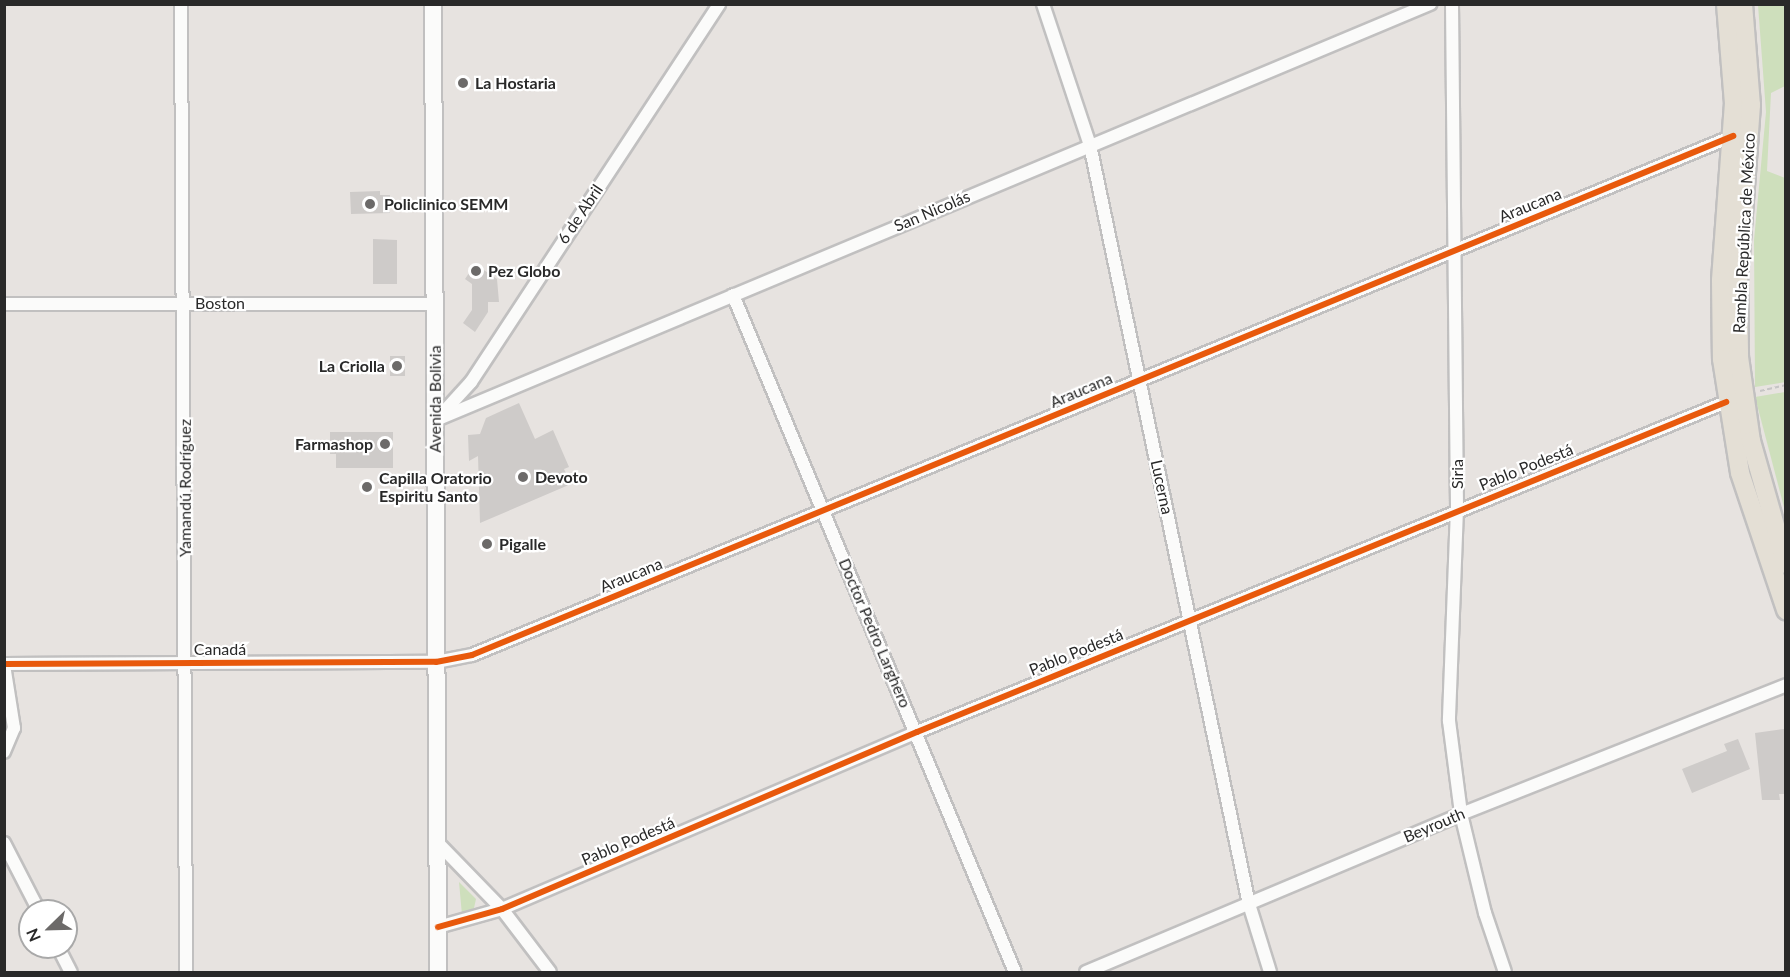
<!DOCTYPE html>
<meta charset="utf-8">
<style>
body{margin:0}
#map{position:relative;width:1790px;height:977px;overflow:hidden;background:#e7e3e0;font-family:Lato,sans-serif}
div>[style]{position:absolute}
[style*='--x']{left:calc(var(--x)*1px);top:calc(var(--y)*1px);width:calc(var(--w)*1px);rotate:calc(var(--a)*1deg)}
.green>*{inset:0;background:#cedfbc}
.building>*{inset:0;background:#cecbc9}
.path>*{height:2px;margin-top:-1px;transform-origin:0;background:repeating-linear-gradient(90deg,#c6c5c5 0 4.5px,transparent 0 7.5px)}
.roads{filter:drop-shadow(2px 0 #c1c0c0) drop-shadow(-2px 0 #c1c0c0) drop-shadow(0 2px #c1c0c0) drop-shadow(0 -2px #c1c0c0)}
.street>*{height:12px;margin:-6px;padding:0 6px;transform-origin:6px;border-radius:6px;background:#fbfbfa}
.secondary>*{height:16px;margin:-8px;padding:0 8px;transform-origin:8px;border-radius:8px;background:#fbfbfa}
.primary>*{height:18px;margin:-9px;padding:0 9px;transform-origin:9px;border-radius:9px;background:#e4dfd5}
.cycleway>*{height:6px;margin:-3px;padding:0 3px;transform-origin:3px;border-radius:3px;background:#e8590c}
.dots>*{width:16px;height:16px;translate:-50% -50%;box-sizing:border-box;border:3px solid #fff;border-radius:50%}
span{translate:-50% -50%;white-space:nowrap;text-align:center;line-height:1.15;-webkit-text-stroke:4.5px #fff;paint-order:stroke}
.poi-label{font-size:16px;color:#292929;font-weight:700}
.left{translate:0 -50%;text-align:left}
.right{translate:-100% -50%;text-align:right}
.street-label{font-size:16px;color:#292929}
.frame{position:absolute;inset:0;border:6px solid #292929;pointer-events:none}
.north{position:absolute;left:18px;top:899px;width:60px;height:60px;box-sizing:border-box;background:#fff;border:2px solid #a9a9a9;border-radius:50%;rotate:247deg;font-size:16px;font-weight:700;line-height:24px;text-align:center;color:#292929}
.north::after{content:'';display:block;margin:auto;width:21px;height:27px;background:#6c6a69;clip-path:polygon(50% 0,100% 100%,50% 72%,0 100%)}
</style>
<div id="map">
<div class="green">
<div style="clip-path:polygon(1758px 5px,1785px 5px,1785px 86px,1771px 93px,1767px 171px,1785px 178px,1786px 382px,1755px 387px,1754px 240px,1766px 112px)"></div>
<div style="clip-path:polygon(1785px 392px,1786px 392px,1785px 511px,1755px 397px)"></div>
<div style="clip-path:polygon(459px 882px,476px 899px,474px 908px,462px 915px)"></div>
</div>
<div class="building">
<div style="clip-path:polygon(380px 191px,380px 195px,390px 195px,390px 213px,351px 214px,350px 192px)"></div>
<div style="clip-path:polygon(373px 239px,397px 240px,397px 284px,373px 284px)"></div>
<div style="clip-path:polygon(475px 264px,497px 279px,499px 302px,488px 302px,488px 312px,475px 332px,463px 323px,472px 310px,472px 284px,465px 279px)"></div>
<div style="clip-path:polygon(390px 356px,405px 356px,405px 376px,390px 376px)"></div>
<div style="clip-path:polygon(519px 403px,535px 439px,553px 430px,569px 467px,564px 469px,571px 484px,480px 523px,478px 456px,469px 461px,468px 435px,480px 434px,486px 418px)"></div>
<div style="clip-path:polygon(330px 432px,393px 432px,393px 468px,336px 468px,336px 454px,330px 454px)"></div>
<div style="clip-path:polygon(1784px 729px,1785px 794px,1779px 794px,1780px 800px,1762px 800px,1755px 733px)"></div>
<div style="clip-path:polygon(1738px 739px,1750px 769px,1692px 793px,1682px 769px,1727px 751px,1724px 744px)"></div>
</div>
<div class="path">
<div style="--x:1760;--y:391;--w:27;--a:-13"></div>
</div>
<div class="roads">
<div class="street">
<div style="--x:181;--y:4;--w:968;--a:89.7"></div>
<div style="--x:1043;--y:4;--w:149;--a:71.6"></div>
<div style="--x:1090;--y:145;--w:775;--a:78.17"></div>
<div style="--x:1249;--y:904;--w:71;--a:72.8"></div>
<div style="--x:1452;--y:4;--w:505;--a:89.43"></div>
<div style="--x:1457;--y:509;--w:212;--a:92.2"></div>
<div style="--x:1449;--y:721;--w:94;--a:82.6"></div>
<div style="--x:1461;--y:814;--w:102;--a:76.4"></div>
<div style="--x:1485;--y:913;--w:62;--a:71.3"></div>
<div style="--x:733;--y:295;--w:733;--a:67.39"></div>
<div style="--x:4;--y:304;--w:431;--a:0"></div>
<div style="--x:439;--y:417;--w:47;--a:-47.6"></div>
<div style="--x:471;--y:382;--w:452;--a:-56.7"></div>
<div style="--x:436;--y:420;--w:1078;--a:-22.71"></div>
<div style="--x:4;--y:664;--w:432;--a:-0.3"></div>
<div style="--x:436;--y:662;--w:37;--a:-11"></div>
<div style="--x:472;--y:655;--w:1364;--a:-22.37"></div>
<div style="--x:4;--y:665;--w:64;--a:81"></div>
<div style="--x:14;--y:728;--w:26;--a:113"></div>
<div style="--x:437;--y:842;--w:93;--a:45.9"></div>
<div style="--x:502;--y:909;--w:79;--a:52.7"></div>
<div style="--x:4;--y:843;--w:76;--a:62.8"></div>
<div style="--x:438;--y:927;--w:66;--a:-15.7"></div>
<div style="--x:502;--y:909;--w:451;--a:-23.1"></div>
<div style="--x:917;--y:732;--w:874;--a:-22.19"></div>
<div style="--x:58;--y:947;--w:28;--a:63"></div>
<div style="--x:1086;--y:972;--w:407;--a:-22.8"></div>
<div style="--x:1461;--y:814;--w:350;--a:-21.6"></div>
</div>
<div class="secondary">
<div style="--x:433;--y:4;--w:968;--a:89.7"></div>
</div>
<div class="primary">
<div style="--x:1726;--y:4;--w:99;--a:85.4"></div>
<div style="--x:1734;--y:103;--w:178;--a:94.2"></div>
<div style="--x:1721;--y:281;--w:78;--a:89.3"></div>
<div style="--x:1722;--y:359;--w:115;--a:81"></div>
<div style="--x:1740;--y:473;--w:145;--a:71.4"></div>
<div style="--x:1743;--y:4;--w:101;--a:85.5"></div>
<div style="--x:1751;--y:105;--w:176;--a:94.2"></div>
<div style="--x:1738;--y:281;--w:76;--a:89.2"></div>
<div style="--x:1739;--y:357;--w:85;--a:81.9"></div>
<div style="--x:1751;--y:441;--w:128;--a:74.1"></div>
</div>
</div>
<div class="cycleway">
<div style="--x:4;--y:664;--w:432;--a:-0.3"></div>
<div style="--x:436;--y:662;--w:37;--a:-11"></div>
<div style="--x:472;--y:655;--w:1364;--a:-22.37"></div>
<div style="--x:438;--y:927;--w:66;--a:-15.7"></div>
<div style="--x:502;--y:909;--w:451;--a:-23.1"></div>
<div style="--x:917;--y:732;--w:874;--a:-22.19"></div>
</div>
<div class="dots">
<div style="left:463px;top:83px;background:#6c6a69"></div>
<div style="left:370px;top:204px;background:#6c6a69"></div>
<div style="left:476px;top:271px;background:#6c6a69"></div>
<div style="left:397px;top:366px;background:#6c6a69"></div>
<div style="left:385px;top:444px;background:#6c6a69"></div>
<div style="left:523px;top:477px;background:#6c6a69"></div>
<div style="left:367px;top:487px;background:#6c6a69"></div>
<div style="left:487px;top:544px;background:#6c6a69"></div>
</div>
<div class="poi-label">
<span class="left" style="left:475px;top:83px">La Hostaria</span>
<span class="left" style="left:384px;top:204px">Policlinico SEMM</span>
<span class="left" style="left:488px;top:271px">Pez Globo</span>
<span class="right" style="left:385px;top:366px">La Criolla</span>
<span class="right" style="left:373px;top:444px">Farmashop</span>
<span class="left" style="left:535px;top:477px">Devoto</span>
<span class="left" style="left:379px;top:487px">Capilla Oratorio<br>Espiritu Santo</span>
<span class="left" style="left:499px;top:544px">Pigalle</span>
</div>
<div class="street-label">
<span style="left:1530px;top:205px;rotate:-22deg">Araucana</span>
<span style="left:932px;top:211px;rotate:-23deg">San Nicolás</span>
<span style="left:580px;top:214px;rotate:-56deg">6 de Abril</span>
<span style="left:1744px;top:233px;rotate:-87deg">Rambla República de México</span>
<span style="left:220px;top:303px">Boston</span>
<span style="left:1081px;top:390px;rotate:-23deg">Araucana</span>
<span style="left:435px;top:399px;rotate:-90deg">Avenida Bolivia</span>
<span style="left:1526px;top:467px;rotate:-22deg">Pablo Podestá</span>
<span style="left:1457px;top:474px;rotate:-90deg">Siria</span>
<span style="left:1162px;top:487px;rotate:78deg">Lucerna</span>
<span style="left:185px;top:488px;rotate:-90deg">Yamandú Rodríguez</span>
<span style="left:631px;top:575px;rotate:-22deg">Araucana</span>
<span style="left:875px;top:633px;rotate:67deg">Doctor Pedro Larghero</span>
<span style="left:220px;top:649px">Canadá</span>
<span style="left:1076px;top:652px;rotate:-22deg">Pablo Podestá</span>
<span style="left:1434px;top:825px;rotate:-23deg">Beyrouth</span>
<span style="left:628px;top:841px;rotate:-23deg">Pablo Podestá</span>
</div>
<div class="frame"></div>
<div class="north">N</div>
</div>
